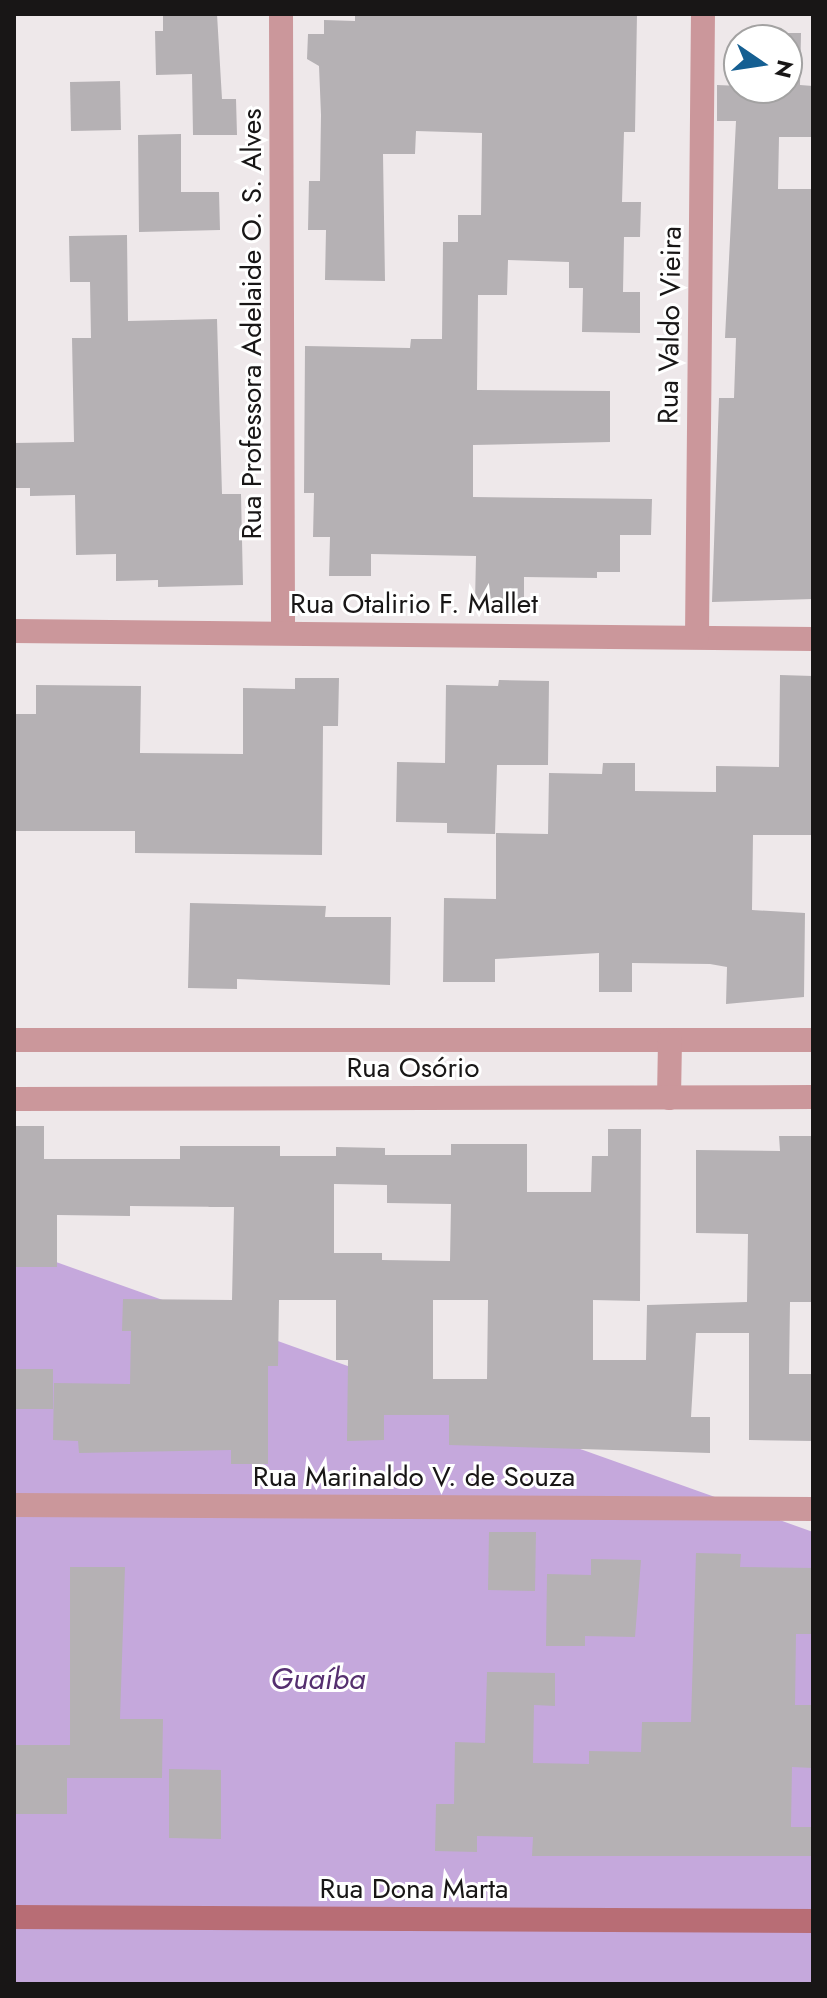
<!DOCTYPE html>
<meta charset="utf-8">
<style>
body{margin:0}
#map{position:relative;width:827px;height:1998px;overflow:hidden;background:#eee8ea;font-family:Jost,sans-serif}
div>[style]{position:absolute}
[style*='--x']{left:calc(var(--x)*1px);top:calc(var(--y)*1px);width:calc(var(--w)*1px);rotate:calc(var(--a)*1deg)}
.water>*{inset:0;background:#c5a8dc}
.building>*{inset:0;background:#b5b1b4}
.street>*{height:24px;margin:-12px;padding:0 12px;transform-origin:12px;border-radius:12px;background:#cb979b}
.secondary>*{height:24px;margin:-12px;padding:0 12px;transform-origin:12px;border-radius:12px;background:#b86d75}
span{translate:-50% -50%;white-space:nowrap;text-align:center;line-height:1.15;-webkit-text-stroke:6px #fff;paint-order:stroke}
.street-label{font-size:28px;color:#181616}
.water-label{font-size:30px;color:#552f6f;font-style:italic}
.frame{position:absolute;inset:0;border:16px solid #181616;pointer-events:none}
.north{position:absolute;left:723px;top:24px;width:80px;height:80px;box-sizing:border-box;background:#fff;border:2px solid #a3a2a2;border-radius:50%;rotate:103deg;font-size:22px;font-weight:700;line-height:32px;text-align:center;color:#181616}
.north::after{content:'';display:block;margin:auto;width:28px;height:36px;background:#155f92;clip-path:polygon(50% 0,100% 100%,50% 72%,0 100%)}
</style>
<div id="map">
<div class="water">
<div style="clip-path:polygon(14px 1247px,813px 1532px,813px 1984px,14px 1984px)"></div>
</div>
<div class="building">
<div style="clip-path:polygon(163px 14px,217px 14px,222px 99px,236px 99px,237px 135px,193px 135px,192px 74px,156px 75px,155px 31px,163px 31px)"></div>
<div style="clip-path:polygon(355px 14px,637px 14px,635px 132px,624px 132px,622px 202px,641px 202px,640px 237px,624px 237px,623px 292px,640px 292px,640px 333px,582px 332px,583px 288px,569px 288px,569px 262px,508px 260px,507px 295px,478px 295px,477px 390px,610px 391px,610px 442px,473px 445px,473px 497px,652px 499px,651px 535px,620px 535px,620px 572px,597px 572px,597px 578px,524px 577px,524px 603px,475px 602px,476px 556px,371px 554px,371px 576px,329px 576px,330px 537px,313px 537px,314px 493px,304px 493px,305px 346px,410px 348px,411px 339px,442px 339px,443px 242px,458px 242px,458px 215px,481px 215px,482px 133px,416px 131px,415px 154px,383px 154px,385px 281px,325px 280px,326px 230px,308px 230px,309px 181px,320px 181px,321px 115px,319px 66px,307px 59px,308px 34px,324px 34px,324px 20px,355px 21px)"></div>
<div style="clip-path:polygon(767px 33px,801px 33px,800px 85px,813px 86px,813px 137px,779px 137px,778px 189px,811px 189px,813px 599px,712px 602px,719px 398px,734px 398px,736px 338px,725px 338px,736px 121px,717px 121px,717px 85px,787px 88px,787px 40px,766px 40px)"></div>
<div style="clip-path:polygon(120px 81px,121px 130px,71px 131px,70px 82px)"></div>
<div style="clip-path:polygon(181px 134px,181px 192px,219px 192px,220px 230px,139px 232px,138px 135px)"></div>
<div style="clip-path:polygon(127px 235px,128px 321px,217px 319px,222px 494px,241px 494px,243px 585px,158px 587px,158px 580px,116px 581px,116px 554px,76px 555px,75px 495px,30px 496px,30px 488px,14px 488px,14px 443px,74px 442px,72px 338px,91px 338px,90px 282px,70px 282px,69px 236px)"></div>
<div style="clip-path:polygon(780px 675px,813px 676px,813px 835px,753px 835px,752px 910px,805px 913px,804px 997px,726px 1004px,727px 967px,710px 964px,632px 963px,632px 992px,599px 992px,599px 953px,495px 959px,495px 982px,443px 982px,444px 898px,496px 899px,496px 833px,548px 834px,549px 773px,602px 774px,603px 763px,635px 763px,635px 791px,716px 792px,716px 766px,779px 767px)"></div>
<div style="clip-path:polygon(295px 678px,339px 678px,338px 726px,323px 726px,322px 855px,135px 853px,135px 831px,14px 831px,14px 714px,36px 714px,36px 685px,141px 686px,140px 753px,243px 754px,243px 688px,295px 689px)"></div>
<div style="clip-path:polygon(499px 680px,549px 681px,548px 765px,497px 765px,495px 834px,447px 833px,447px 823px,396px 822px,397px 762px,445px 763px,446px 685px,498px 686px)"></div>
<div style="clip-path:polygon(190px 903px,326px 906px,325px 917px,391px 917px,390px 985px,237px 979px,237px 989px,188px 988px)"></div>
<div style="clip-path:polygon(evenodd,14px 1126px,44px 1126px,44px 1159px,180px 1159px,180px 1146px,280px 1146px,280px 1156px,336px 1156px,336px 1147px,385px 1148px,385px 1155px,451px 1155px,451px 1144px,527px 1144px,527px 1192px,591px 1192px,592px 1156px,608px 1156px,608px 1129px,641px 1129px,640px 1301px,593px 1300px,593px 1360px,646px 1360px,647px 1305px,747px 1302px,748px 1234px,696px 1233px,696px 1150px,780px 1151px,779px 1136px,811px 1136px,813px 1302px,790px 1302px,789px 1374px,813px 1374px,813px 1441px,749px 1440px,749px 1333px,696px 1333px,691px 1417px,710px 1417px,710px 1453px,449px 1445px,449px 1415px,384px 1415px,384px 1440px,347px 1441px,348px 1360px,336px 1360px,336px 1300px,279px 1300px,278px 1366px,268px 1366px,268px 1464px,231px 1464px,231px 1450px,79px 1453px,78px 1441px,53px 1440px,54px 1383px,130px 1384px,131px 1331px,122px 1331px,123px 1299px,232px 1300px,234px 1207px,130px 1206px,130px 1216px,57px 1215px,57px 1267px,14px 1267px,14px 1126px,334px 1184px,387px 1185px,387px 1203px,451px 1204px,450px 1261px,382px 1260px,382px 1253px,334px 1253px,334px 1184px,14px 1126px,433px 1300px,488px 1300px,487px 1379px,433px 1379px,433px 1300px)"></div>
<div style="clip-path:polygon(14px 1369px,53px 1369px,53px 1409px,14px 1409px)"></div>
<div style="clip-path:polygon(489px 1532px,536px 1532px,535px 1591px,488px 1590px)"></div>
<div style="clip-path:polygon(696px 1553px,741px 1554px,740px 1567px,813px 1568px,813px 1634px,796px 1634px,795px 1705px,813px 1705px,813px 1768px,792px 1767px,791px 1827px,813px 1827px,813px 1856px,532px 1856px,533px 1837px,477px 1836px,477px 1852px,435px 1851px,436px 1804px,454px 1804px,455px 1742px,485px 1743px,487px 1672px,555px 1673px,555px 1706px,534px 1705px,533px 1763px,589px 1764px,589px 1751px,641px 1752px,642px 1722px,691px 1722px)"></div>
<div style="clip-path:polygon(591px 1559px,641px 1560px,635px 1637px,585px 1636px,585px 1646px,546px 1646px,547px 1574px,591px 1575px)"></div>
<div style="clip-path:polygon(70px 1567px,125px 1567px,120px 1719px,163px 1719px,162px 1778px,67px 1778px,67px 1814px,15px 1814px,15px 1745px,70px 1745px)"></div>
<div style="clip-path:polygon(169px 1769px,221px 1770px,221px 1839px,169px 1838px)"></div>
</div>
<div class="street">
<div style="--x:281;--y:14;--w:619;--a:89.81"></div>
<div style="--x:14;--y:631;--w:799;--a:0.57"></div>
<div style="--x:697;--y:637;--w:623;--a:-89.45"></div>
<div style="--x:14;--y:1040;--w:799;--a:0"></div>
<div style="--x:669;--y:1098;--w:58;--a:-89"></div>
<div style="--x:14;--y:1099;--w:799;--a:-0.14"></div>
<div style="--x:14;--y:1505;--w:799;--a:0.29"></div>
</div>
<div class="secondary">
<div style="--x:14;--y:1917;--w:799;--a:0.29"></div>
</div>
<div class="street-label">
<span style="left:252px;top:324px;rotate:-90deg">Rua Professora Adelaide O. S. Alves</span>
<span style="left:670px;top:325px;rotate:-89deg">Rua Valdo Vieira</span>
<span style="left:414px;top:604px">Rua Otalirio F. Mallet</span>
<span style="left:413px;top:1068px">Rua Osório</span>
<span style="left:414px;top:1477px">Rua Marinaldo V. de Souza</span>
<span style="left:414px;top:1889px">Rua Dona Marta</span>
</div>
<div class="water-label">
<span style="left:318px;top:1679px">Guaíba</span>
</div>
<div class="frame"></div>
<div class="north">N</div>
</div>
